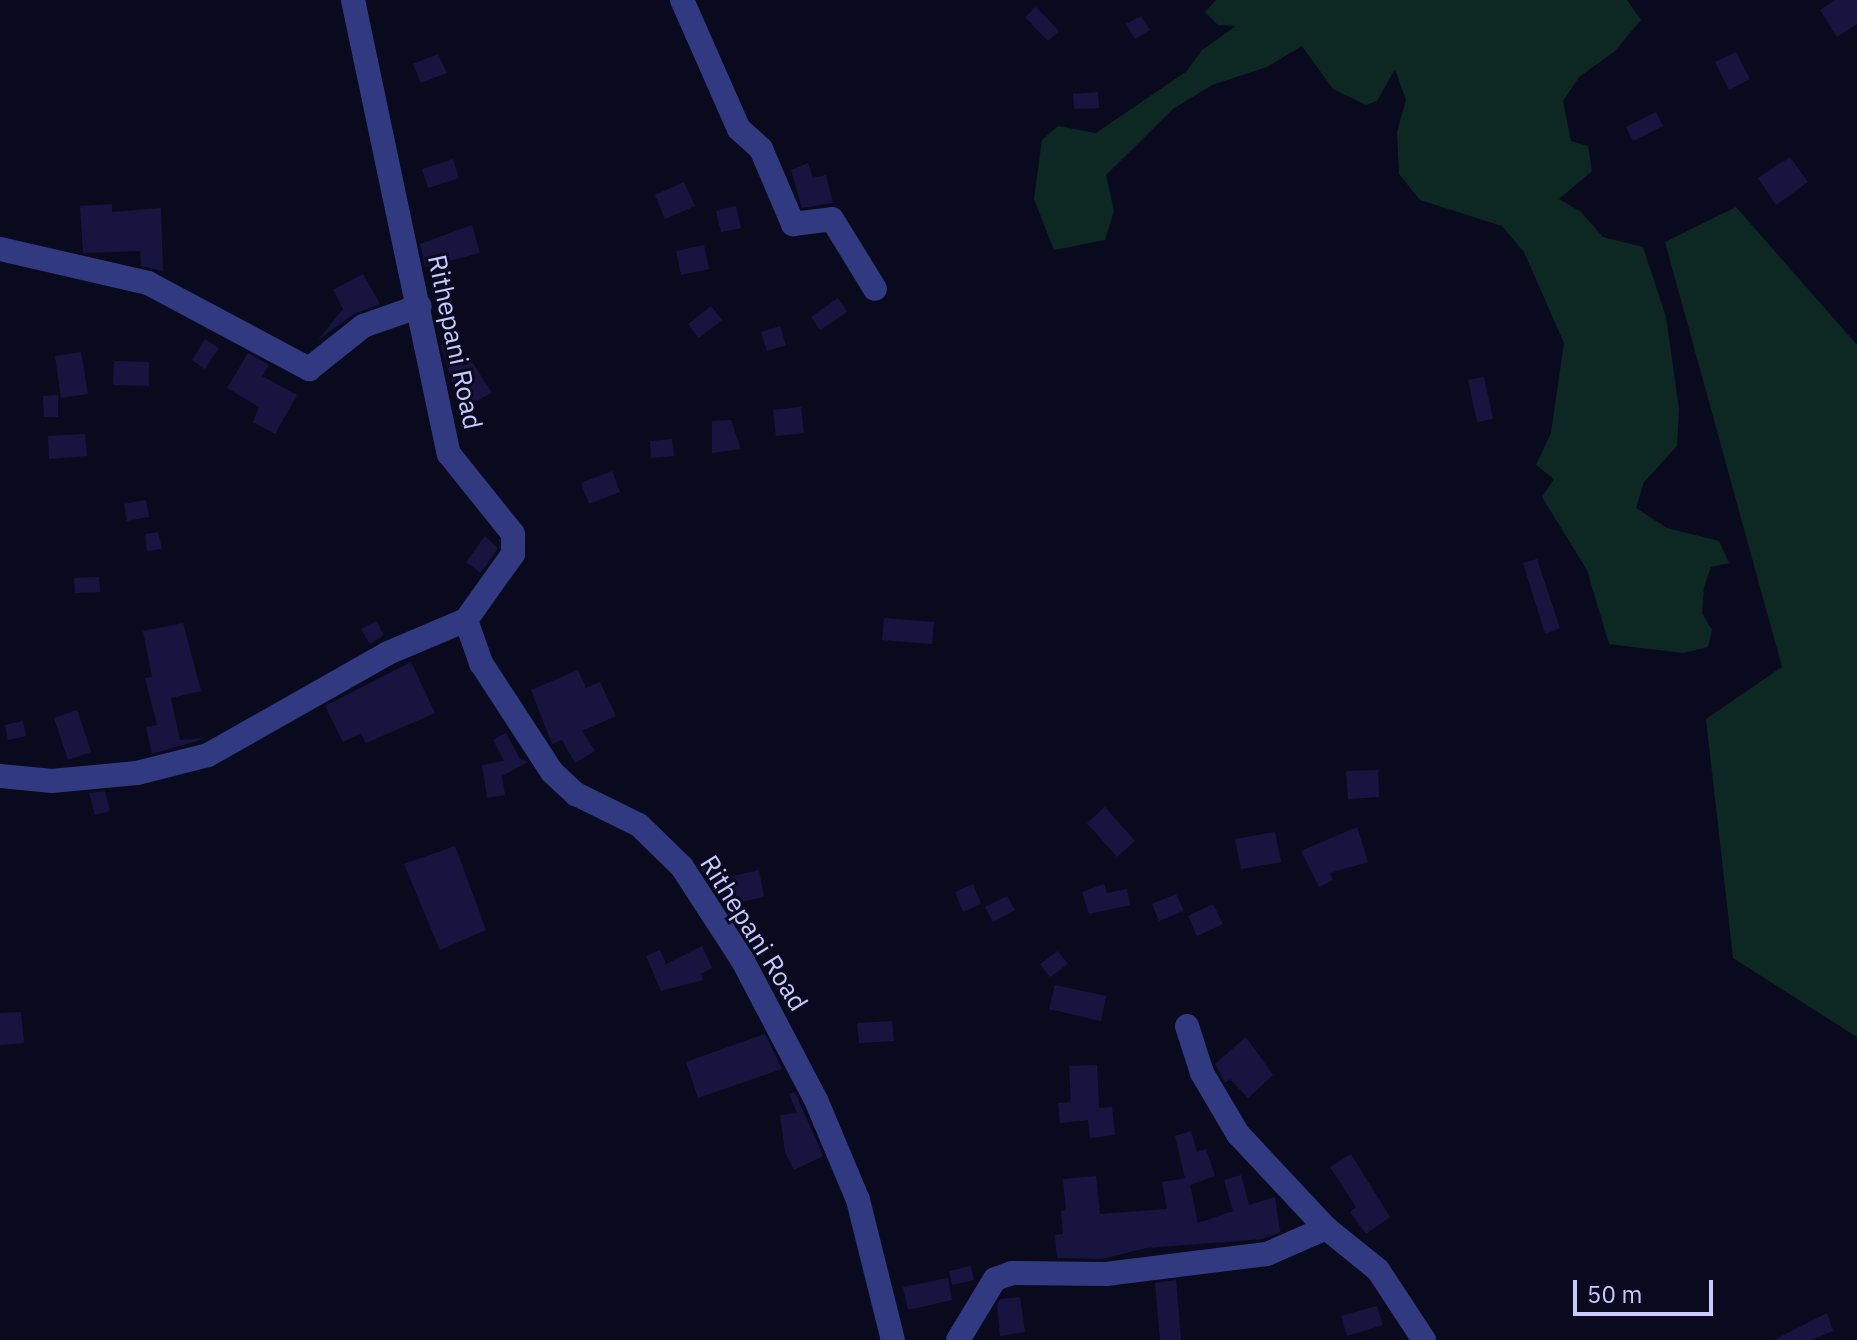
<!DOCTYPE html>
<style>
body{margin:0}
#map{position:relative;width:1857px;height:1340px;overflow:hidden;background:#0a0a1e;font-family:"IBM Plex Sans",sans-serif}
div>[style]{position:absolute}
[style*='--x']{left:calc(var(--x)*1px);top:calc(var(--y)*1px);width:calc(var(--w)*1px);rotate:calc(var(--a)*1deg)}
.green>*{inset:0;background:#0d2823}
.building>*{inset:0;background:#171540}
.minor>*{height:24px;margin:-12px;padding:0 12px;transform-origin:12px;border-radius:12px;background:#313a81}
span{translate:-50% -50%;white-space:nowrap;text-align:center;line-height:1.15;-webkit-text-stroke:6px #0a0a1e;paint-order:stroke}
.street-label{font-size:26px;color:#c7c9ff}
.scale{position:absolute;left:1573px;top:1280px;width:140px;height:36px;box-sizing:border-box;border:4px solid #c7c9ff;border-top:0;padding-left:10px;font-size:24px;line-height:28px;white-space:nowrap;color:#c7c9ff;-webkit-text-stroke:6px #0a0a1e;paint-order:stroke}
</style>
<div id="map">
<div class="green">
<div style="clip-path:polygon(1216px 0,1627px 0,1641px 20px,1615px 51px,1579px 77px,1563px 101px,1571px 141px,1588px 146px,1592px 171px,1559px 199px,1581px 212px,1603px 237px,1643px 247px,1666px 317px,1679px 409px,1677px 446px,1644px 482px,1636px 508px,1667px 528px,1719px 541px,1729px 563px,1711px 567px,1704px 587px,1702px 613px,1712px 630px,1708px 647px,1683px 653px,1609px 644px,1587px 570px,1542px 497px,1554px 479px,1536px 465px,1551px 433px,1564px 343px,1524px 252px,1502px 226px,1420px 200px,1399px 174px,1397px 132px,1406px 100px,1395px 69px,1377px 101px,1366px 105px,1333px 89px,1302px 46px,1267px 67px,1212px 85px,1173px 109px,1106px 175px,1114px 211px,1105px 240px,1054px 250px,1034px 199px,1042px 140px,1058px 126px,1096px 133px,1187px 71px,1202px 50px,1236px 26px,1218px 25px,1205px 12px)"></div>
<div style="clip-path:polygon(1736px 207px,1857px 345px,1857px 1037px,1733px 958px,1706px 719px,1782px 667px,1665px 242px)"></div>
</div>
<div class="building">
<div style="clip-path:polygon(1835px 0,1857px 0,1857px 24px,1837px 37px,1820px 10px)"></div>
<div style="clip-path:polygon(1036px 7px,1059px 31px,1048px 41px,1025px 17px)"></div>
<div style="clip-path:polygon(1141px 16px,1150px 30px,1135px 39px,1126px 24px)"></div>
<div style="clip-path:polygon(1736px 52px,1750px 79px,1729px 90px,1715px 62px)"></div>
<div style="clip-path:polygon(438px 54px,447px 73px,421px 83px,413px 64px)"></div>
<div style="clip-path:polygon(1098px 92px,1099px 108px,1074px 109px,1073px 94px)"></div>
<div style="clip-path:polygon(1656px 112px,1663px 126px,1633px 141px,1626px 127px)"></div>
<div style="clip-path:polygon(1790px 157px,1808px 182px,1776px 205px,1758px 178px)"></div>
<div style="clip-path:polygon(453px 159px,459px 178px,428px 188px,422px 169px)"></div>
<div style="clip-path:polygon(808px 163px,813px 178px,826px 175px,833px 203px,802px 208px,791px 170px)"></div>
<div style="clip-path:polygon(684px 182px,695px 206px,665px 219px,655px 195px)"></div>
<div style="clip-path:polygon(112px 204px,112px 212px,161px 208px,163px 271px,141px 266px,140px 251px,83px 253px,80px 206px)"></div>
<div style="clip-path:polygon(736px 206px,741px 228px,721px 232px,716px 211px)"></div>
<div style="clip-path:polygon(472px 225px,480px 253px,425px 267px,420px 244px)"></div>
<div style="clip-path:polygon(704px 245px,709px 269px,681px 275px,676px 251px)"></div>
<div style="clip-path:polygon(363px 274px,380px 304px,354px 314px,318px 340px,343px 309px,333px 290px)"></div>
<div style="clip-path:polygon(838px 298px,847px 312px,820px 330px,811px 317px)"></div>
<div style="clip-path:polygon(711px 306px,722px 320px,699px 338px,688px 324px)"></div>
<div style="clip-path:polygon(780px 326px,786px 345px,767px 351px,761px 332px)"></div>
<div style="clip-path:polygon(205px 339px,219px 348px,205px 369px,192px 360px)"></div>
<div style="clip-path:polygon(459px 342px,463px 366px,472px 362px,492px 393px,460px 409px,441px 345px)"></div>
<div style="clip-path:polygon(81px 352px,88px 394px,61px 398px,55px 356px)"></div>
<div style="clip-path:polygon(248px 353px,269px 365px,262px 376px,297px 395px,275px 434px,253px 422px,259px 407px,227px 388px)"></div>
<div style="clip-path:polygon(114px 361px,149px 362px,149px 386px,113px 385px)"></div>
<div style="clip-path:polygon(1484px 377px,1493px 419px,1477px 422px,1468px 380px)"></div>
<div style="clip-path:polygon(58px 395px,58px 417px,44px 417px,43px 396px)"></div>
<div style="clip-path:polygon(801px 407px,804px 433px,776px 436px,773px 410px)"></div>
<div style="clip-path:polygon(731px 420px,741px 449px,712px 453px,712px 421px)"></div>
<div style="clip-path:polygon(85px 434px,87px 456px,49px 459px,48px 436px)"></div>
<div style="clip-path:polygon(672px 439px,674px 456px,651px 458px,650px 441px)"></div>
<div style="clip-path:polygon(612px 471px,620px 492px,589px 504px,581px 483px)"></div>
<div style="clip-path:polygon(146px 500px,149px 517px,127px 521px,124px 504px)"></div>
<div style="clip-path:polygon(158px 532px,162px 549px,147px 551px,145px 534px)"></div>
<div style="clip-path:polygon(485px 536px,498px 548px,481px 573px,466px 562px)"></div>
<div style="clip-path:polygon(1537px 559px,1560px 628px,1545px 634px,1523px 563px)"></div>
<div style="clip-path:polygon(99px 577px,100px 592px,75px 593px,74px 578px)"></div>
<div style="clip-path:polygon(884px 618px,934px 622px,932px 644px,882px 640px)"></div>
<div style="clip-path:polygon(376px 621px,384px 635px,370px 644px,361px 629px)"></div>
<div style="clip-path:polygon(183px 623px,201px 691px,171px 698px,180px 740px,207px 738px,152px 754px,146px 727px,157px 725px,145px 678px,152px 677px,143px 631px)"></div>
<div style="clip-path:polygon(411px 662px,435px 713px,366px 743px,361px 733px,343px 742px,325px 706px)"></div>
<div style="clip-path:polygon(578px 670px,586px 688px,600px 682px,616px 716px,582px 731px,595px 751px,575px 763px,562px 740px,552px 744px,531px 690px)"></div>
<div style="clip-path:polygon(77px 710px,91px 752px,68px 760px,54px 718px)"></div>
<div style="clip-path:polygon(23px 721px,26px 736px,8px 740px,5px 725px)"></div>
<div style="clip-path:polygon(506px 733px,520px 759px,528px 762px,502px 776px,505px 795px,487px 798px,482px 765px,504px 761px,493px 740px)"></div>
<div style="clip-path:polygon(1378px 770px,1379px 797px,1348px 799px,1346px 771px)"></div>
<div style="clip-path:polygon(105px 791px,110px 811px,95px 815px,89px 793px)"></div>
<div style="clip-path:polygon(1105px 807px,1135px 841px,1117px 857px,1087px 823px)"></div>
<div style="clip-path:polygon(1357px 827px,1368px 862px,1330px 873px,1333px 880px,1319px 887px,1301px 851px)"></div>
<div style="clip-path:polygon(1275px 832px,1281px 862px,1241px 869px,1235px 839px)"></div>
<div style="clip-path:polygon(455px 846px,486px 930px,440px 950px,404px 864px)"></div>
<div style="clip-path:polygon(714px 856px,719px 871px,706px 876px,697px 862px)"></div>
<div style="clip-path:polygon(759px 870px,764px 897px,730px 904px,724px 878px)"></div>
<div style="clip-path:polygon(973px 884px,981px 904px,963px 912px,955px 892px)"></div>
<div style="clip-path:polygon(1104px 884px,1107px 893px,1127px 889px,1130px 905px,1089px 914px,1082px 892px)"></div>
<div style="clip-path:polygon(1176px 894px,1184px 911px,1159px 921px,1152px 904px)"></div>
<div style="clip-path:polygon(1007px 896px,1015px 910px,993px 922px,985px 907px)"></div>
<div style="clip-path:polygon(1213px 904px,1223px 924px,1197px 936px,1188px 916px)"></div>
<div style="clip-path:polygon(702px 946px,712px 968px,701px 974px,703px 980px,661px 991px,646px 956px,660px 950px,666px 964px)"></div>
<div style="clip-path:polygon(1058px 951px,1068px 964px,1050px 977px,1040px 964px)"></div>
<div style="clip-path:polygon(1055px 985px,1106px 996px,1101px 1021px,1049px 1009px)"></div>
<div style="clip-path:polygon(21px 1012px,24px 1043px,0 1045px,0 1013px)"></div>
<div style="clip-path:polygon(892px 1021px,894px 1041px,859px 1043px,857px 1023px)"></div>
<div style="clip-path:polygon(765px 1034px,782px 1069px,698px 1098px,686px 1062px)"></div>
<div style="clip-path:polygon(1246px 1037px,1273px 1075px,1248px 1098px,1230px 1079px,1225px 1083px,1215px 1064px)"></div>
<div style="clip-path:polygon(1097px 1065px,1099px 1108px,1112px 1107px,1115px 1135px,1090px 1138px,1088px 1120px,1060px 1123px,1058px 1103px,1071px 1102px,1069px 1066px)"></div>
<div style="clip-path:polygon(795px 1092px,823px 1156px,794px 1170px,785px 1152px,780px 1115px,797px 1113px,789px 1094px)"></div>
<div style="clip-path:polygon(1191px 1131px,1197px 1152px,1206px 1149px,1215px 1176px,1190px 1185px,1198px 1223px,1233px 1211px,1224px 1180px,1241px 1175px,1249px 1205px,1275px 1197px,1280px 1232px,1263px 1239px,1146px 1248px,1102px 1259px,1057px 1258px,1055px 1235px,1063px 1234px,1061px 1211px,1066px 1210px,1063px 1179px,1096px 1176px,1100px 1214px,1167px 1209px,1162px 1182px,1185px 1178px,1175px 1136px)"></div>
<div style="clip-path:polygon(1351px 1154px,1390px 1217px,1366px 1234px,1350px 1212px,1356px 1207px,1330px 1167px)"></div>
<div style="clip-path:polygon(971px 1266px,974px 1280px,952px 1285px,949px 1271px)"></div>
<div style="clip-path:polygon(948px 1278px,952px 1300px,908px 1310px,903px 1287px)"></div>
<div style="clip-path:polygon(1176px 1280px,1181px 1340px,1160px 1340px,1155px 1283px)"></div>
<div style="clip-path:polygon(1020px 1297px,1025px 1332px,1000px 1336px,997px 1305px,1000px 1299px)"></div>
<div style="clip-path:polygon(1377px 1306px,1383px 1325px,1347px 1336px,1341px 1316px)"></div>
<div style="clip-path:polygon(1827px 1313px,1833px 1331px,1811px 1340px,1774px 1340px)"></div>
</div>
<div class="minor">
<div style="--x:353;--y:0;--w:464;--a:78.1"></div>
<div style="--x:449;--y:454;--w:102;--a:51.3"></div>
<div style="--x:513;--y:534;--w:20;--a:90"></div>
<div style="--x:513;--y:554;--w:81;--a:125.5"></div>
<div style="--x:466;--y:620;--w:46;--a:70.8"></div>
<div style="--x:481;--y:663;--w:130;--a:56.9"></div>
<div style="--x:552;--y:772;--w:33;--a:43"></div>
<div style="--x:576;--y:794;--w:70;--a:26.2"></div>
<div style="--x:639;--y:825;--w:60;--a:44.3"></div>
<div style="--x:682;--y:867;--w:112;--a:57"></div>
<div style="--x:743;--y:961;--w:157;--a:62.3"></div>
<div style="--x:816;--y:1100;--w:108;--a:67.2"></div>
<div style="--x:858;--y:1200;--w:144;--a:76"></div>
<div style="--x:682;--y:0;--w:141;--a:66.2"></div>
<div style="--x:739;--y:129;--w:30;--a:42"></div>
<div style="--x:761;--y:149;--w:82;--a:66.9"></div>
<div style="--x:793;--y:224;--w:39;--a:-7"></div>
<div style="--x:832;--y:219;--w:82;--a:58.4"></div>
<div style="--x:0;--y:249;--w:152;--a:12.9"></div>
<div style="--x:148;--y:283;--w:183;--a:28.1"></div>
<div style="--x:309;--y:369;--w:69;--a:-38.5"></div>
<div style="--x:363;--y:326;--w:60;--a:-19.3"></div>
<div style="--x:0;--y:776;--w:52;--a:5.5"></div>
<div style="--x:52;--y:781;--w:85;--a:-5.4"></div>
<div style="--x:137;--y:773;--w:73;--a:-14.2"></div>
<div style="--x:208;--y:755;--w:207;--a:-29.5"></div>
<div style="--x:388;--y:653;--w:85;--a:-22.9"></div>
<div style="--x:1187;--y:1026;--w:49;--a:72.3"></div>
<div style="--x:1202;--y:1073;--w:71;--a:59.5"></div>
<div style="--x:1238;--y:1134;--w:129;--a:46.9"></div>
<div style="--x:1326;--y:1228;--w:67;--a:38.9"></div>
<div style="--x:1378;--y:1270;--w:84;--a:56.7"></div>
<div style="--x:958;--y:1340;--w:71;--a:-58.8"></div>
<div style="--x:995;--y:1279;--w:18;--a:-19"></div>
<div style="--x:1012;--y:1273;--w:94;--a:0.6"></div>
<div style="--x:1106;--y:1274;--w:162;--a:-7.1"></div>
<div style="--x:1267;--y:1254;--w:64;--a:-23.8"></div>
</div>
<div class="street-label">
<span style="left:455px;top:342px;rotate:78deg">Rithepani Road</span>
<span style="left:754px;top:933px;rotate:58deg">Rithepani Road</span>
</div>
<div class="scale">50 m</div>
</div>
